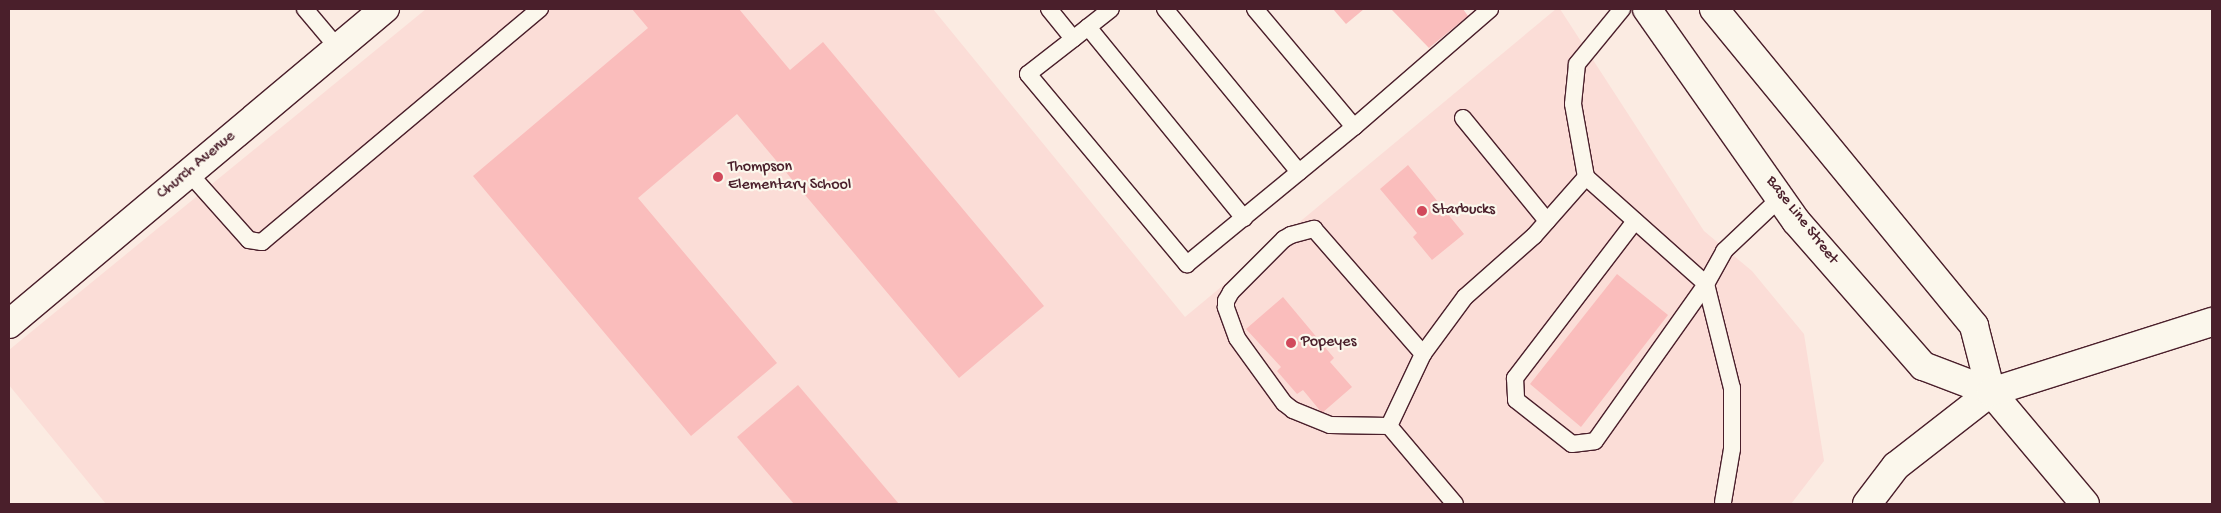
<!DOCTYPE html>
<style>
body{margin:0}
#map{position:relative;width:2221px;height:513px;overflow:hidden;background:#fbebe2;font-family:"Gochi Hand",sans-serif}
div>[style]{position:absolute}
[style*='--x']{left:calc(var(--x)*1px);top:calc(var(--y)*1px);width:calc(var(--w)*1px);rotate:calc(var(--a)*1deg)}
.built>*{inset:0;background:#fbddd7}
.building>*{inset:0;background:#fabdbc}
.roads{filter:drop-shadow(1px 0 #4a1f2b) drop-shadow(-1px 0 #4a1f2b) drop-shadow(0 1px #4a1f2b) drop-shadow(0 -1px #4a1f2b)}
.service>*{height:16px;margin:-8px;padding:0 8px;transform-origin:8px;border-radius:8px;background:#fbf7ec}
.tertiary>*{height:28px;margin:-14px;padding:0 14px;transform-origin:14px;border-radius:14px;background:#fbf7ec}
.primary>*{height:28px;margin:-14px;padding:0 14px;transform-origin:14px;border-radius:14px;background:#fbf7ec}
.motorway>*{height:28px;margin:-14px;padding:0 14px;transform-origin:14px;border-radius:14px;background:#fbf7ec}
.dots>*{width:14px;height:14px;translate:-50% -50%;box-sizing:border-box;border:2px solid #fbf7ec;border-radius:50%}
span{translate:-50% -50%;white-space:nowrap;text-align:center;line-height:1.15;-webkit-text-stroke:4.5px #fbf7ec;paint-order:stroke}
.street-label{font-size:16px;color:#4a1f2b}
.poi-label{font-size:16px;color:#4a1f2b}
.left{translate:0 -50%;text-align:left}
.frame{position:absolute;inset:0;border:10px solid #4a1f2b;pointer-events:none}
</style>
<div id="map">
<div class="built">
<div style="clip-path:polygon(426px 9px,933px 9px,1185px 317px,1556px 9px,1560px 9px,1704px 231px,1752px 271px,1804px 334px,1824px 461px,1791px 504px,106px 504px,9px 385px,9px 350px)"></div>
</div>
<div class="building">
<div style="clip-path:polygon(632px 9px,739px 9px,790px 70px,823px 42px,1044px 306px,959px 378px,737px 114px,638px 198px,777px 363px,691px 436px,473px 176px,648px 28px)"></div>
<div style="clip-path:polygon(1333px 9px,1364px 9px,1346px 24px)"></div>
<div style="clip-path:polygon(1391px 9px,1463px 9px,1468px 16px,1429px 48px)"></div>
<div style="clip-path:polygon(1408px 165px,1464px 234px,1432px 260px,1413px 237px,1417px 233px,1380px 189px)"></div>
<div style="clip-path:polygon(1617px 274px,1668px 315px,1581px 427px,1530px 384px)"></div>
<div style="clip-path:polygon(1283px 297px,1334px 358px,1330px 362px,1352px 387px,1322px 413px,1303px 390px,1297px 394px,1277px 371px,1281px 367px,1246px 329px)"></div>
<div style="clip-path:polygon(798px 385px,899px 504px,794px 504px,737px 437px)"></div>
</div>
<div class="roads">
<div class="service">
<div style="--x:305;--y:9;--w:51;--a:49.8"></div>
<div style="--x:1049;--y:9;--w:38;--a:51"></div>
<div style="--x:1073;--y:39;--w:48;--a:-38.3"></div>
<div style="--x:1165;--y:9;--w:211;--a:50.6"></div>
<div style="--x:1255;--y:9;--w:154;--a:50"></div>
<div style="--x:1354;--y:127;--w:180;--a:-40.9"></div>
<div style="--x:1088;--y:27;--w:247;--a:50.8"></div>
<div style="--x:1073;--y:39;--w:57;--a:142.1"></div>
<div style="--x:1028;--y:74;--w:248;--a:50.1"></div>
<div style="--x:1187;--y:264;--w:216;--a:-39.4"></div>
<div style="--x:1463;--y:118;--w:133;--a:50.8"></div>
<div style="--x:189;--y:173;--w:90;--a:48.2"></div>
<div style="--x:249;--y:240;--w:13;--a:9"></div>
<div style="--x:262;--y:242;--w:363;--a:-40"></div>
<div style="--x:1586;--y:177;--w:161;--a:41.7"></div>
<div style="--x:1706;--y:284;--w:38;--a:-61"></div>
<div style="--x:1724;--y:251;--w:77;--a:-43.4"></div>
<div style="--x:1635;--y:221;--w:198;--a:127.4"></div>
<div style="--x:1515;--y:378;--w:22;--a:87"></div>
<div style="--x:1516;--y:400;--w:71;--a:38.2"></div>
<div style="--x:1572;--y:444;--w:23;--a:-7"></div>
<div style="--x:1595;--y:441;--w:192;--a:-54.7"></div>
<div style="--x:1706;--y:284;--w:107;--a:76"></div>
<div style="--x:1732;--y:388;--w:61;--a:90"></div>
<div style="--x:1732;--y:449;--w:54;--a:99.6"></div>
<div style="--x:1389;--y:426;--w:59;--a:-179"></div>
<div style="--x:1330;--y:425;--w:40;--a:-158"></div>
<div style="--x:1293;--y:410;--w:11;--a:-142"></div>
<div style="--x:1284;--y:403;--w:80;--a:-125.9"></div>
<div style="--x:1237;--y:338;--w:33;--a:-110"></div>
<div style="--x:1226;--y:307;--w:6;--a:-90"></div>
<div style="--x:1226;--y:301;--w:10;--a:-61"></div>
<div style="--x:1231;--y:292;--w:75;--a:-45"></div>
<div style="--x:1284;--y:239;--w:8;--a:-30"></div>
<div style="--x:1291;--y:235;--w:24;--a:-15"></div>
<div style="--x:1314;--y:229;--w:166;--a:48.9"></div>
<div style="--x:1455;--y:504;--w:102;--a:-130.2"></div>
<div style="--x:1389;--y:426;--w:80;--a:-64.7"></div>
<div style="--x:1423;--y:354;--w:71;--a:-53.6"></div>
<div style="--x:1465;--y:297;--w:92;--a:-41.5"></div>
<div style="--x:1534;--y:236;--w:79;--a:-48.6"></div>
<div style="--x:1586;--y:177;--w:74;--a:-100.1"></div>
<div style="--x:1573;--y:104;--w:40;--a:-84.3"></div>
<div style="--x:1577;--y:64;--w:71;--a:-50.7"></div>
</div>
<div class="tertiary">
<div style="--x:9;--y:324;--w:491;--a:-40"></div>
</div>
<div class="primary">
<div style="--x:1647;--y:9;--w:259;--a:54.9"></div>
<div style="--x:1796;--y:221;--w:193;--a:48.8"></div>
<div style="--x:1923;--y:366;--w:73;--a:20.9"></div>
<div style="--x:1714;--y:9;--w:410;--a:50.6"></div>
<div style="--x:1974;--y:326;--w:68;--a:75.6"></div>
<div style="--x:1991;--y:392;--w:146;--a:50"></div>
</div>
<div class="motorway">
<div style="--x:1867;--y:504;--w:48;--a:-52.7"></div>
<div style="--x:1896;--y:466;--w:120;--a:-37.9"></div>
<div style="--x:1991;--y:392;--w:232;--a:-17.6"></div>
</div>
</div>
<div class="dots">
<div style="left:718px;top:177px;background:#d1495b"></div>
<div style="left:1422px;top:211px;background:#d1495b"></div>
<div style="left:1291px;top:343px;background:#d1495b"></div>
</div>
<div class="street-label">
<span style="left:197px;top:166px;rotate:-40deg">Church Avenue</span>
<span style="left:1801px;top:221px;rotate:52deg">Base Line Street</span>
</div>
<div class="poi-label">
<span class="left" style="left:728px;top:177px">Thompson<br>Elementary School</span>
<span class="left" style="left:1432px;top:211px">Starbucks</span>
<span class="left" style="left:1301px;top:343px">Popeyes</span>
</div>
<div class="frame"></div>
</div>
